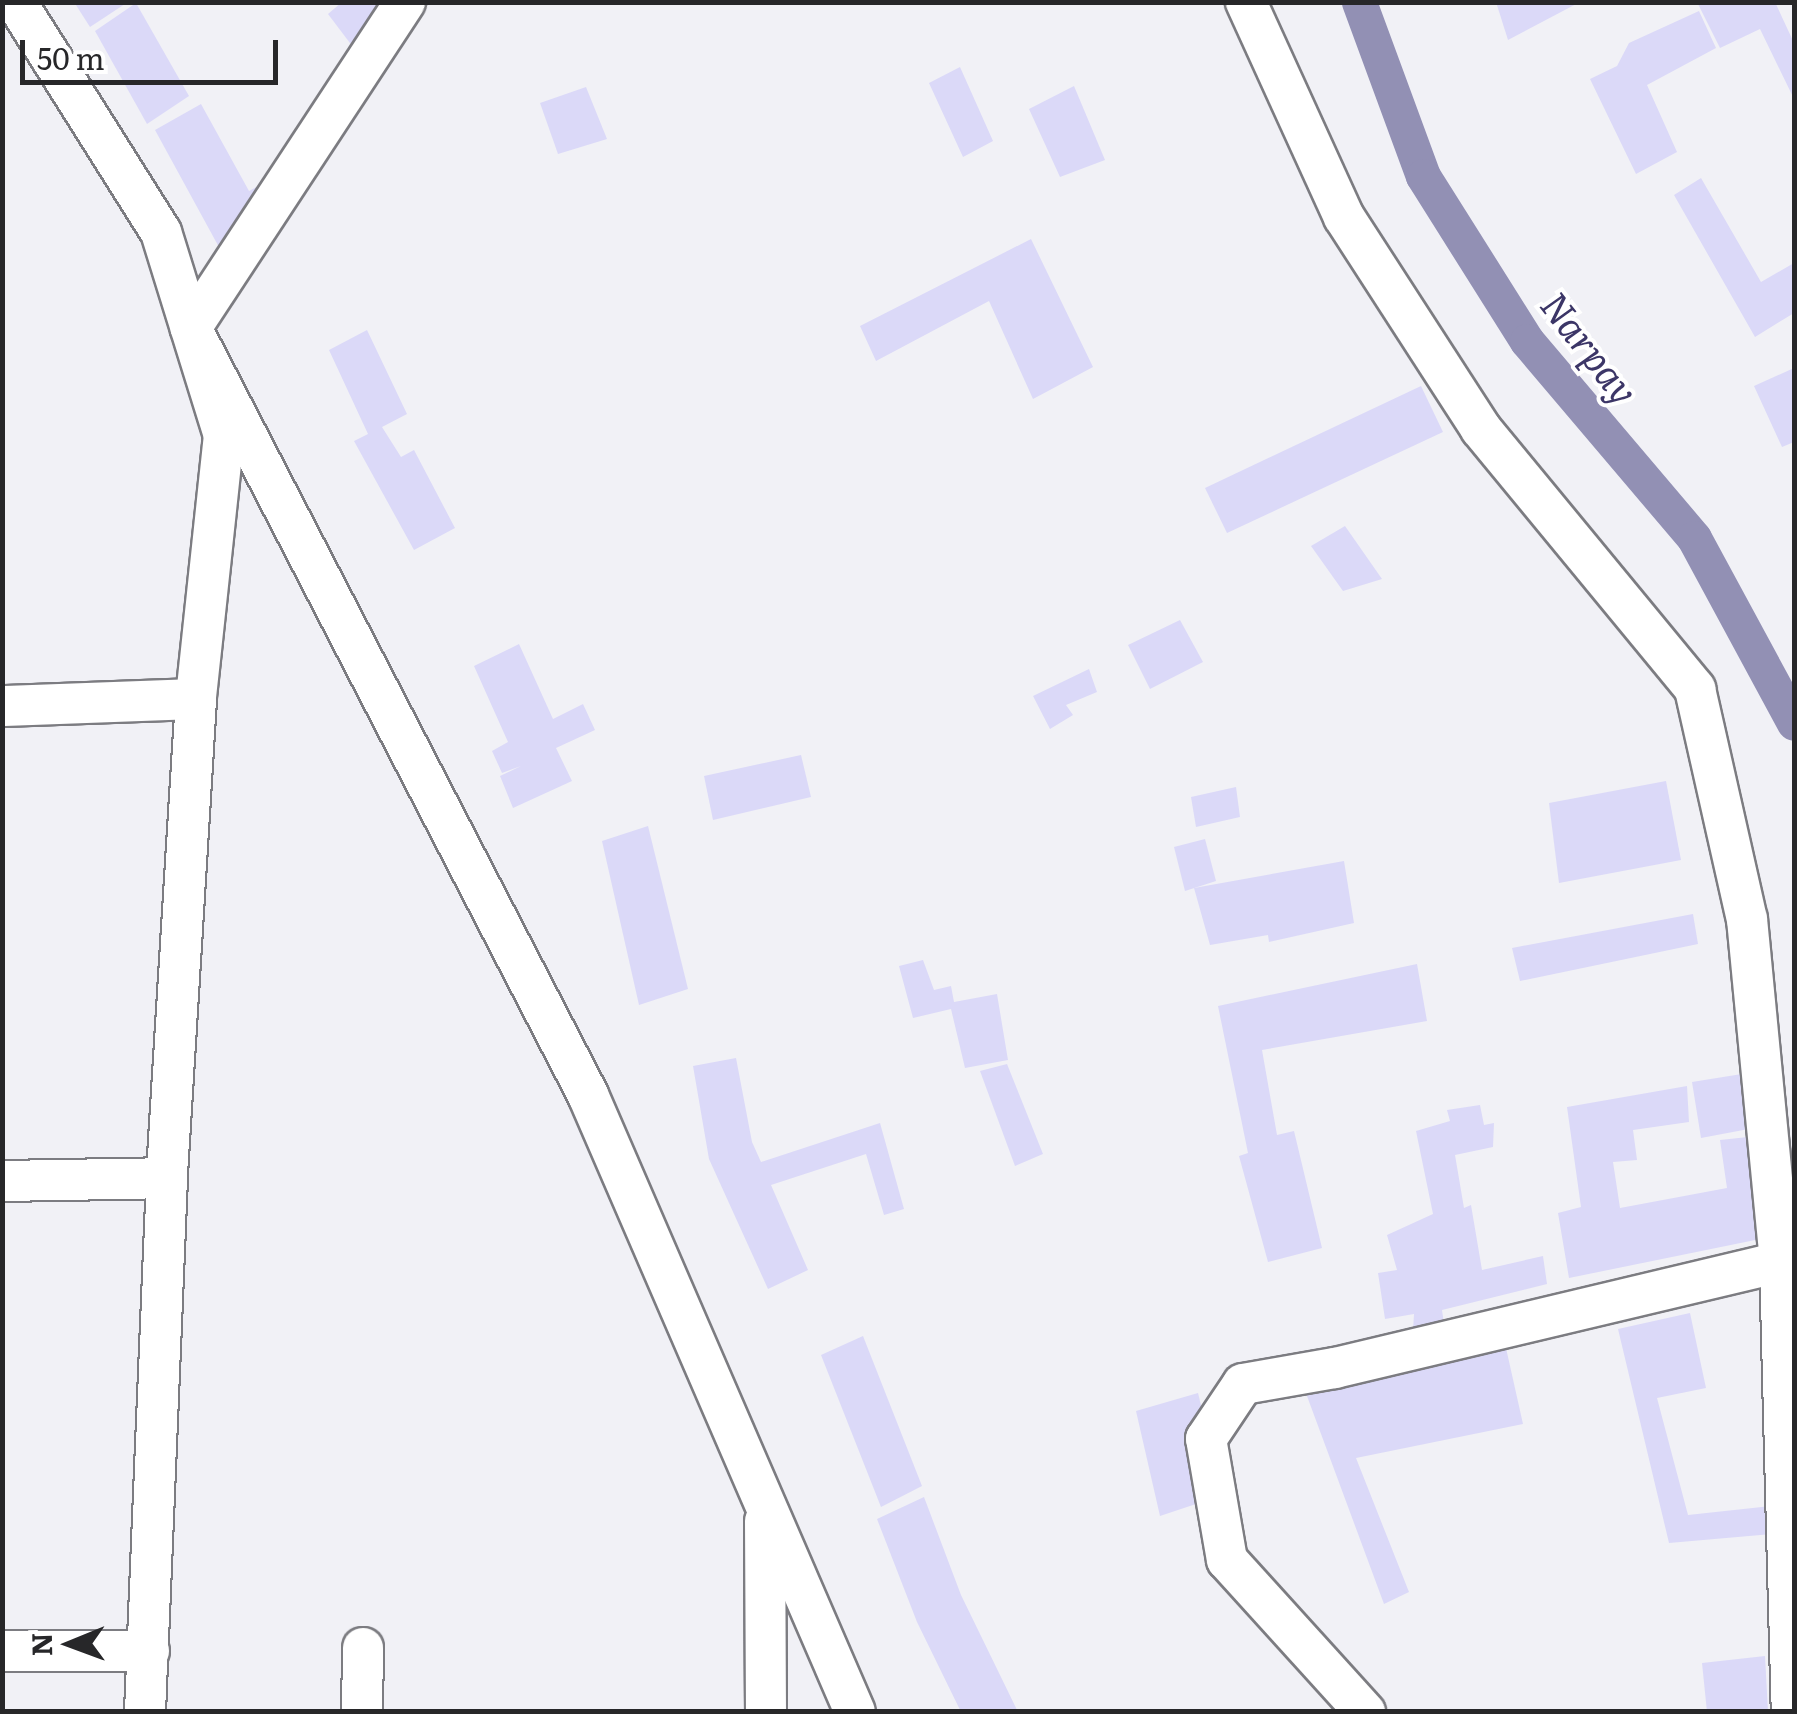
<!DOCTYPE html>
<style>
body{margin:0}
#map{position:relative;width:1797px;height:1714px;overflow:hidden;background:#f1f1f6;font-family:Literata,serif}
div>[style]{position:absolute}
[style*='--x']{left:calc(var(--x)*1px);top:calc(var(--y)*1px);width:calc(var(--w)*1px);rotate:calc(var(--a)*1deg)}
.canal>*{height:35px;margin:-17.5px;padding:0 17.5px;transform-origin:17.5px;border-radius:17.5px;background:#9290b4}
.building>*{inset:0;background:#dbd9f8}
.roads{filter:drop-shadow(2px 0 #7c7c81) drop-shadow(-2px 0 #7c7c81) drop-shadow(0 2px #7c7c81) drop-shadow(0 -2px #7c7c81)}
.minor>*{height:40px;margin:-20px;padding:0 20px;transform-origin:20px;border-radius:20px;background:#fff}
span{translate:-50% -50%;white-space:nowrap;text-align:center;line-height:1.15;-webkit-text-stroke:8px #fff;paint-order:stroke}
.water-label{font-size:38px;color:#3c3667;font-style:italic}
.frame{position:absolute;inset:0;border:5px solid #272729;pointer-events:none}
.north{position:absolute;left:20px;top:1594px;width:100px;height:100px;-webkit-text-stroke:8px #fff;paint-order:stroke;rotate:269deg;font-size:28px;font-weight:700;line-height:40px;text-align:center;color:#272729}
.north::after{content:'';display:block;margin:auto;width:35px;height:45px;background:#272729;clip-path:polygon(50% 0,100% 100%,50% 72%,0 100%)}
.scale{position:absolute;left:20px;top:40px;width:258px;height:45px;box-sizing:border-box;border:5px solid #272729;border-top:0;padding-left:12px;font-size:30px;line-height:35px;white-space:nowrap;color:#272729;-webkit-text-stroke:8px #fff;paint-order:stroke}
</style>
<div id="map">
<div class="canal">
<div style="--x:1359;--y:2;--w:185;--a:69.8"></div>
<div style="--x:1423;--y:176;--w:195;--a:57.8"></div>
<div style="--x:1527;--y:341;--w:258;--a:49.7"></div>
<div style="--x:1694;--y:538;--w:210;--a:61.6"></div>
</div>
<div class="building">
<div style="clip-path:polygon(74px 2px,128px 2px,90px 27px)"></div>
<div style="clip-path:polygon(342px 2px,426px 2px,359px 55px,328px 14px)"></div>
<div style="clip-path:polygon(1496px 2px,1580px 2px,1508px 40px)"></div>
<div style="clip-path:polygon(1697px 2px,1775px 2px,1794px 43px,1794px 99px,1760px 29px,1720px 48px)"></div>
<div style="clip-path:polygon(136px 3px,189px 96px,147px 124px,95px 31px)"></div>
<div style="clip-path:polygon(1699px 11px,1716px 48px,1647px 85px,1677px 152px,1636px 174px,1590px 79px,1617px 66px,1629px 43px)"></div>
<div style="clip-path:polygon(960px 67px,993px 141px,963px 157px,929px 83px)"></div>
<div style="clip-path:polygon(1074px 86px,1105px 160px,1060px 177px,1029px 109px)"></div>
<div style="clip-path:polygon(586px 87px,607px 139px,558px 154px,540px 103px)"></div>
<div style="clip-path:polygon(201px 104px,249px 191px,260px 185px,281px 231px,226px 260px,155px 130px)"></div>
<div style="clip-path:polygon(1701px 178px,1761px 282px,1794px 263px,1794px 313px,1755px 337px,1674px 195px)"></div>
<div style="clip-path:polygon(1031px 239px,1093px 367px,1033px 399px,989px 301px,876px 361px,860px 326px)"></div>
<div style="clip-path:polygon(367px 330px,407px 414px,382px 427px,401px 457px,414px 450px,455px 528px,414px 550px,354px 441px,368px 434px,329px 350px)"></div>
<div style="clip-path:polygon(1794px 368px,1794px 442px,1782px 447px,1754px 386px)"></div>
<div style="clip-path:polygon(1421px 386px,1443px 432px,1227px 533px,1205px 488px)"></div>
<div style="clip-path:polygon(1345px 526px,1382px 579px,1343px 591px,1311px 546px)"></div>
<div style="clip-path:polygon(1180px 620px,1203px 662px,1150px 689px,1128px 645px)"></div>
<div style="clip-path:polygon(519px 644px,553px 719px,583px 704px,595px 730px,556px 748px,572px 781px,513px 808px,500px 776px,521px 766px,502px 773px,492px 751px,508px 742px,474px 666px)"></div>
<div style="clip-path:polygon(1089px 669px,1097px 692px,1066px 705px,1073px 715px,1050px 729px,1033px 696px)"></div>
<div style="clip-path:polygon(801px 755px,811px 797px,713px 820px,704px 776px)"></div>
<div style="clip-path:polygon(1666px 781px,1681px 860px,1559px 883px,1549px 803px)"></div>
<div style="clip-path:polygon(1236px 787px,1240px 817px,1196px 827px,1191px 797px)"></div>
<div style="clip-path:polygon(648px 826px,688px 989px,639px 1005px,602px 841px)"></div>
<div style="clip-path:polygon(1205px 839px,1216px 881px,1185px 891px,1174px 847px)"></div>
<div style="clip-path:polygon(1344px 861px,1354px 923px,1269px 942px,1268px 935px,1210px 945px,1194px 888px)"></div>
<div style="clip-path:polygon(1693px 914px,1698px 944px,1520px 981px,1512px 948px)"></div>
<div style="clip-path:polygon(923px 960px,934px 990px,951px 986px,954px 1002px,997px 994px,1008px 1060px,965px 1068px,951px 1009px,913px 1018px,899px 966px)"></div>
<div style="clip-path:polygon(1417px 964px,1427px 1021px,1262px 1050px,1277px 1135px,1294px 1131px,1322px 1248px,1268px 1262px,1239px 1156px,1248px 1153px,1218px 1006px)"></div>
<div style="clip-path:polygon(736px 1058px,752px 1142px,761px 1162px,880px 1123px,904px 1209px,884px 1215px,866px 1154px,771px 1185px,808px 1270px,768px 1289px,709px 1159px,693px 1066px)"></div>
<div style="clip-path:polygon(1007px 1064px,1043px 1154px,1015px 1166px,980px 1071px)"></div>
<div style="clip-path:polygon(1748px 1073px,1754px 1128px,1701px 1138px,1692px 1082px)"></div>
<div style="clip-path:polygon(1687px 1086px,1689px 1122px,1633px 1130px,1637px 1160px,1613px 1162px,1620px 1208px,1727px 1188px,1720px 1140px,1748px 1137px,1765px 1238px,1569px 1278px,1558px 1213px,1581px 1207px,1567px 1107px)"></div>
<div style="clip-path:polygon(1480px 1105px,1484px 1125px,1494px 1123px,1493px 1147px,1455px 1155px,1464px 1208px,1471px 1205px,1482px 1270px,1543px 1256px,1547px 1284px,1442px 1310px,1444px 1324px,1413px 1331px,1414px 1314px,1385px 1319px,1378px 1273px,1397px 1270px,1387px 1235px,1433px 1214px,1416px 1131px,1450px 1121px,1447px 1110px)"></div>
<div style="clip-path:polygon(1690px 1313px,1706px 1388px,1657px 1398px,1688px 1515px,1771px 1506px,1772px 1534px,1669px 1543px,1618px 1329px)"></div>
<div style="clip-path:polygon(863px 1336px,922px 1486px,881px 1507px,821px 1355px)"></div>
<div style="clip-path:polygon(1506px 1348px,1523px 1424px,1356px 1458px,1409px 1592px,1384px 1604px,1304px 1388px)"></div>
<div style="clip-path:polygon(1198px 1393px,1223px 1495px,1160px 1516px,1136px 1411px)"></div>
<div style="clip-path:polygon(924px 1497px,961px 1595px,1018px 1712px,961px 1712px,917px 1622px,877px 1519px)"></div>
<div style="clip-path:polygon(1765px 1656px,1768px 1712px,1707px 1712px,1702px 1663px)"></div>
</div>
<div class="roads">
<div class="minor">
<div style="--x:16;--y:2;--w:272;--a:57.8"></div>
<div style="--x:161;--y:232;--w:213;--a:72.8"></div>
<div style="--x:224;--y:435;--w:265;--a:96.1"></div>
<div style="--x:196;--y:699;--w:480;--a:93.5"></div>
<div style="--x:167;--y:1178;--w:534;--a:92.36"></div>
<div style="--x:405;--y:2;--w:390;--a:123.3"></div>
<div style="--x:191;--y:328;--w:864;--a:62.63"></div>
<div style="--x:588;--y:1095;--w:672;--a:66.6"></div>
<div style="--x:1246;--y:2;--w:236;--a:65.5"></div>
<div style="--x:1344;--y:217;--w:252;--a:57.1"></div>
<div style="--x:1481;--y:429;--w:337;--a:50.5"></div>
<div style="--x:1695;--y:689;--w:236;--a:77.3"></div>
<div style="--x:1747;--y:919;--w:345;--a:84.5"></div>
<div style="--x:1780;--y:1262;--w:450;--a:88.5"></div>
<div style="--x:2;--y:706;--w:194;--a:-2.1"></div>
<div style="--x:2;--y:1181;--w:165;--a:-1"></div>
<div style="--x:765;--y:1521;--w:191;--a:89.7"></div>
<div style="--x:2;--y:1651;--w:147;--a:0"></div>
<div style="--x:362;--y:1712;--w:64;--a:-89.1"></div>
<div style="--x:1365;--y:1712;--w:205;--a:-132.2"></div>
<div style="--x:1227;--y:1560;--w:123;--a:-99.8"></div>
<div style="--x:1206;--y:1439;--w:66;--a:-56.1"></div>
<div style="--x:1243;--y:1384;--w:93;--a:-9.9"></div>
<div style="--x:1335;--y:1368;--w:457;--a:-13.4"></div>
</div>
</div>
<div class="water-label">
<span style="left:1591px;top:347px;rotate:52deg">Narpay</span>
</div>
<div class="frame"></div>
<div class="north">N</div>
<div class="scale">50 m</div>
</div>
